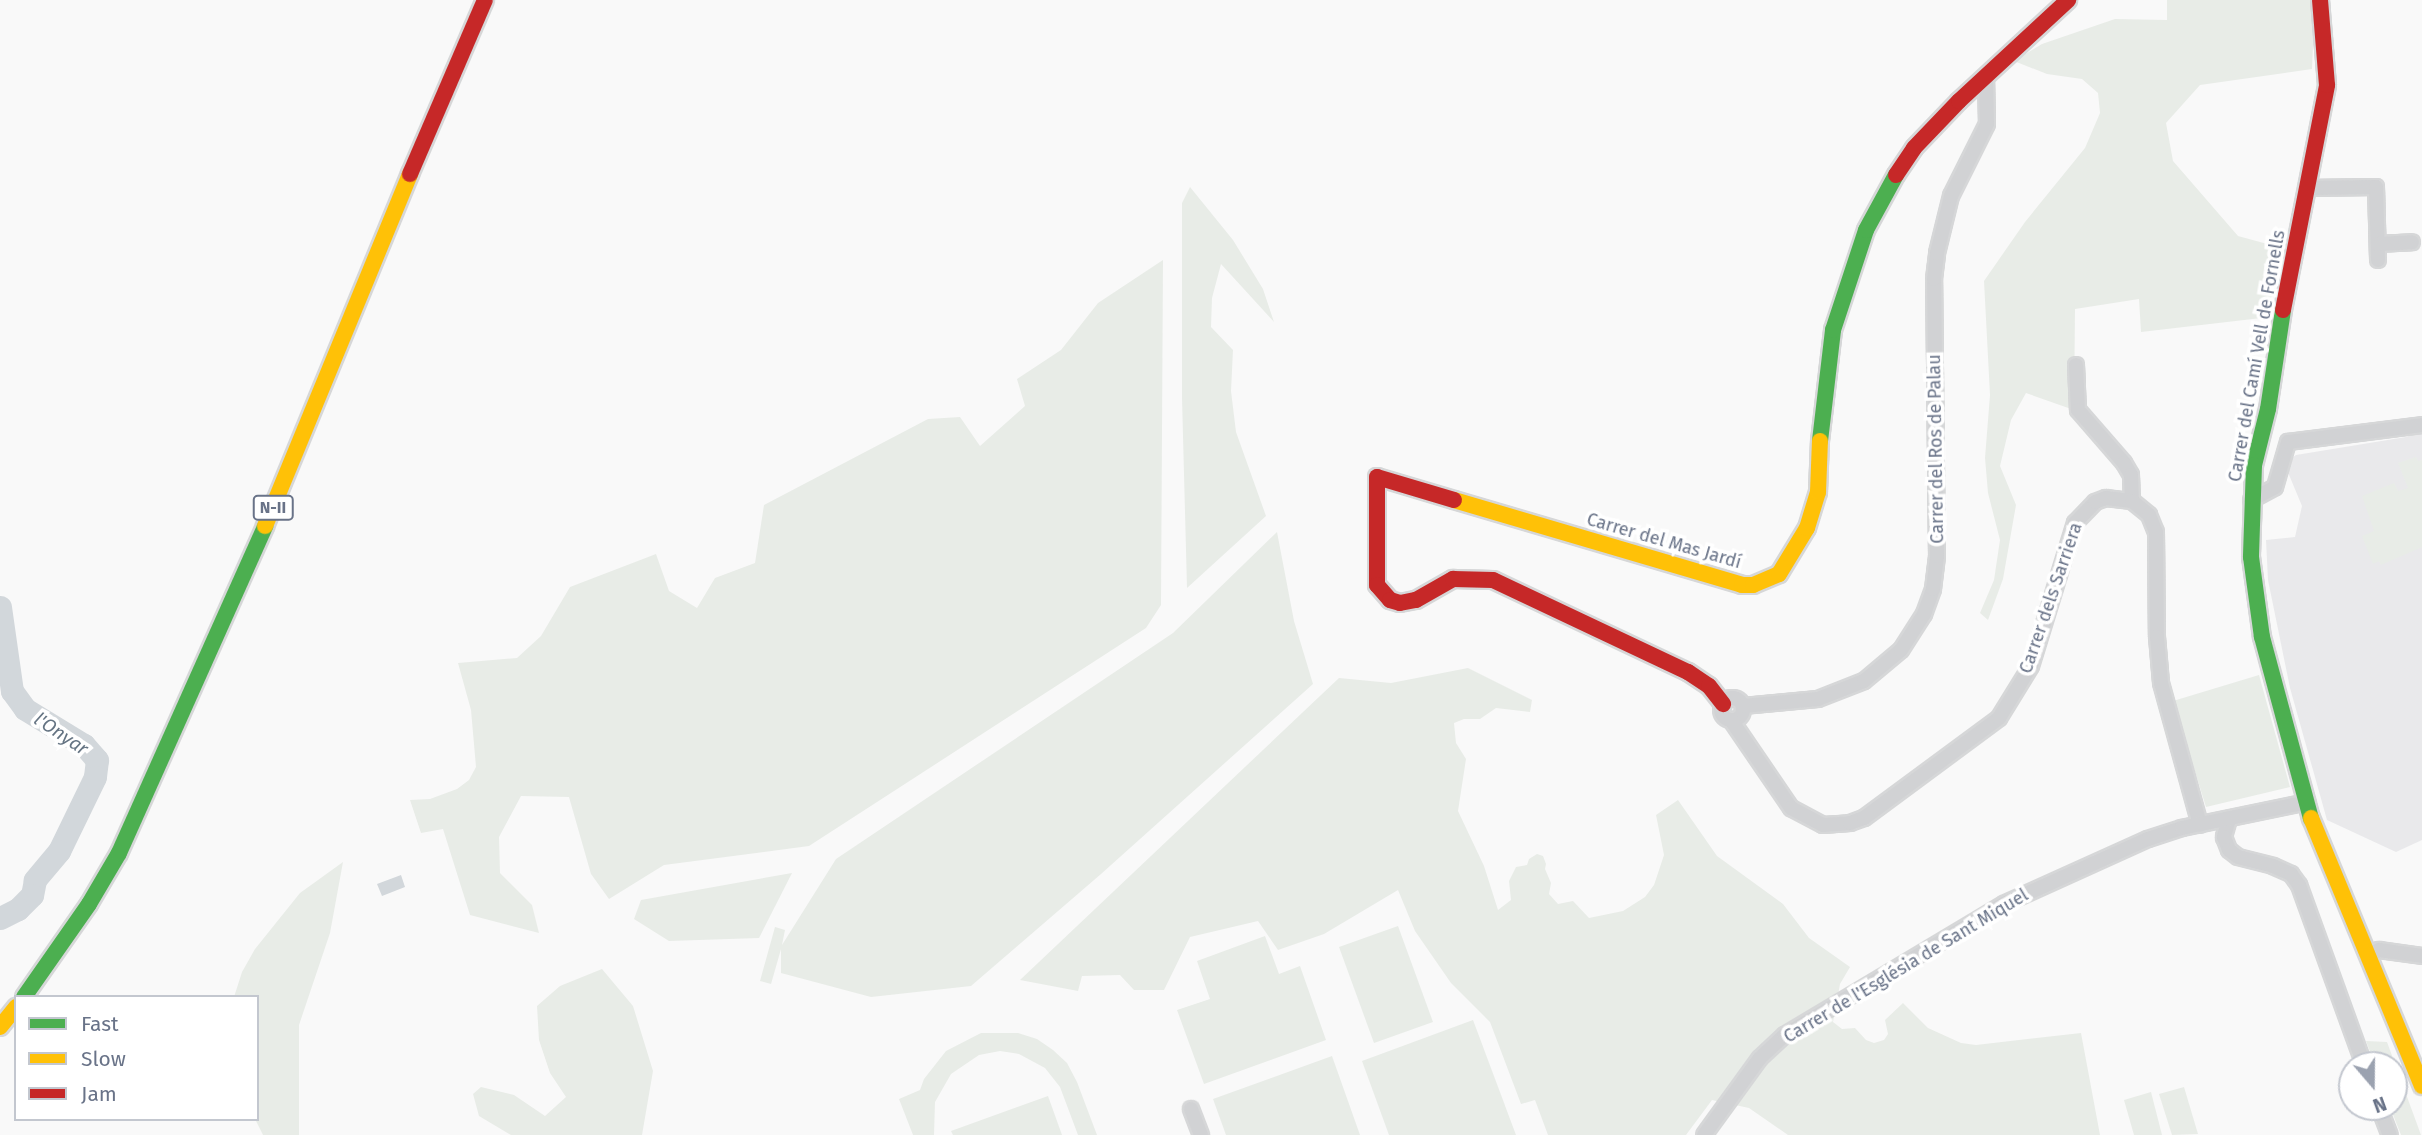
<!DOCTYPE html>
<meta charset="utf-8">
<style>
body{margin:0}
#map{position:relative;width:2422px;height:1135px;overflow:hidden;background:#f9f9f9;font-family:"Fira Sans",sans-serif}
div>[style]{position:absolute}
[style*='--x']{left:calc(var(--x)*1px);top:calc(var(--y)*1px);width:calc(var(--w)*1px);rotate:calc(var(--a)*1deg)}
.built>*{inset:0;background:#e9e9eb}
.green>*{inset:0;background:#e8ece7}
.water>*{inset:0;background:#d2d7db}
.river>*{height:23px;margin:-11.5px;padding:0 11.5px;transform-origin:11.5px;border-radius:11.5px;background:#d2d7db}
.roads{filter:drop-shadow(2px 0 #d6d7d8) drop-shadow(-2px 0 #d6d7d8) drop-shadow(0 2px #d6d7d8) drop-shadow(0 -2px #d6d7d8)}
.street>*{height:14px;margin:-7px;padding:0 7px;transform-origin:7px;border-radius:7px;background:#d1d2d4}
.street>.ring{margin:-7px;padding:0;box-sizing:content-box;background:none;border:14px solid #d1d2d4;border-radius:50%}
.fast>*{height:16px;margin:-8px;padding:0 8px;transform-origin:8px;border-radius:8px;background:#4caf50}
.slow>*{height:16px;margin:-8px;padding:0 8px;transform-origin:8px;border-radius:8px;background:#ffc107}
.jam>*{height:16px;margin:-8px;padding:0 8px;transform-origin:8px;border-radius:8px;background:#c62828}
span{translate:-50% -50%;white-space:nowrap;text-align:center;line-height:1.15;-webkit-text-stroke:7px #fff;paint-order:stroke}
.shield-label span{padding:2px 5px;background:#fff;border:2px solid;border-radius:5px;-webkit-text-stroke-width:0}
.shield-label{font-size:16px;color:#697388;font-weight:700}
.street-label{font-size:18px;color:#697388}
.water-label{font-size:19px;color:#657483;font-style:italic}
.legend{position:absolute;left:14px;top:995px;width:245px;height:126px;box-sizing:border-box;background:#fff;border:2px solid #c3c7cf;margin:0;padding:9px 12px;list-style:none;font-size:21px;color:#697388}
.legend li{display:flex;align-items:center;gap:14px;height:35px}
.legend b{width:35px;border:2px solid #c3c7cf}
.north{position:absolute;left:2338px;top:1051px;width:70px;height:70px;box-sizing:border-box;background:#fff;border:2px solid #c3c7cf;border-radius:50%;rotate:160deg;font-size:19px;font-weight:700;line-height:28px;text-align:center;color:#697388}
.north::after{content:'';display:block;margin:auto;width:24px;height:32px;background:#9ba2b0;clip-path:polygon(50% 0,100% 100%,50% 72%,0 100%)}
</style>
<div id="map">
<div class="built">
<div style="clip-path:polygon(2422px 431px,2422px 840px,2396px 852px,2327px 820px,2290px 688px,2268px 580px,2266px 540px,2295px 537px,2302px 506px,2287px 470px,2289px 460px,2296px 455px,2406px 437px)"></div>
</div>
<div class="green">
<div style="clip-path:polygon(2167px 0,2310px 0,2314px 21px,2312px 69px,2200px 85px,2166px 123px,2173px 161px,2238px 236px,2282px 248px,2270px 317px,2141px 332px,2139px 299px,2075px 309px,2074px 410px,2026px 393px,2011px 420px,2000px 466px,2016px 505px,2003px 579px,1988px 620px,1980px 613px,1994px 580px,2000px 540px,1988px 493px,1985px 458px,1990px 395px,1984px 281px,2025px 222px,2085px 148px,2100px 113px,2098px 93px,2082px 79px,2047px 74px,2014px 61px,2042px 44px,2115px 19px,2167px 20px)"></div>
<div style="clip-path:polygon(1190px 187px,1233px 240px,1263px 289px,1274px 322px,1221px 264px,1212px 298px,1211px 327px,1233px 350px,1231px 391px,1236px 432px,1266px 516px,1187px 588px,1182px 398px,1182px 203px)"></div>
<div style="clip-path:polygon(1163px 260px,1161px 605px,1146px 628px,809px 846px,664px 865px,609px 899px,591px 874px,569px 797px,521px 796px,499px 837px,500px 873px,532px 905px,539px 933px,470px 915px,443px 829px,421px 833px,410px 800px,430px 799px,457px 789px,469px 780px,476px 767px,471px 710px,458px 663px,517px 658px,541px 636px,570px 587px,656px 554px,669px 591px,697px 608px,715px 578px,755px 563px,764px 505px,928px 419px,960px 417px,980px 446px,1025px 406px,1017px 379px,1061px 350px,1098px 303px)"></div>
<div style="clip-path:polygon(2416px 457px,2418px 461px,2422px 460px,2422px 547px,2381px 565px,2379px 561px,2373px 564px,2362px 536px,2374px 531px,2362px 496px,2394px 483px,2398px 491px,2408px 488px,2398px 463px)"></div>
<div style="clip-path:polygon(1277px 532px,1294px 621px,1313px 684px,1101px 874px,971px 986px,871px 997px,781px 973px,781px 949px,771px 984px,760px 981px,775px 927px,785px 930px,782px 945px,836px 859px,1173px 633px)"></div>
<div style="clip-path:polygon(1468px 668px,1532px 700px,1530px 712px,1496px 708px,1480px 719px,1464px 719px,1454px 723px,1456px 743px,1466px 759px,1458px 811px,1484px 866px,1498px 910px,1511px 900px,1509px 881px,1516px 867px,1527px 865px,1529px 859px,1537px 854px,1543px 856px,1546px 864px,1545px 869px,1551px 883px,1549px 894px,1558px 904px,1573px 901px,1589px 918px,1623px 911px,1645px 897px,1654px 885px,1664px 855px,1656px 815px,1678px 800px,1717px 856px,1783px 904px,1809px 938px,1850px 967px,1840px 984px,1833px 1022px,1842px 1029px,1855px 1028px,1866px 1040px,1874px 1043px,1884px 1040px,1888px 1034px,1885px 1020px,1903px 1003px,1928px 1028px,1961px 1043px,1976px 1045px,2081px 1033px,2100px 1135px,1788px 1135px,1749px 1108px,1712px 1100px,1686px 1135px,1548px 1135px,1535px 1100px,1521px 1104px,1490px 1022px,1451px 983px,1415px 931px,1398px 890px,1324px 934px,1278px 950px,1258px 921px,1190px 937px,1164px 990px,1134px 990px,1120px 975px,1082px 976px,1078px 991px,1020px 980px,1339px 678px,1391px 683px)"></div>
<div style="clip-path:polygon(2259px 675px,2290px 787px,2206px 807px,2173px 701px)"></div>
<div style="clip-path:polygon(343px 862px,330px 933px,299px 1025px,299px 1135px,263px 1135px,255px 1119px,257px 997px,234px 997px,242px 972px,255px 949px,300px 893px)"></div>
<div style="clip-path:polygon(792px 873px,759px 938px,669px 941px,634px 919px,641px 900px)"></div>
<div style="clip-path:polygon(1398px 926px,1433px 1022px,1374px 1043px,1339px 947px)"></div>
<div style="clip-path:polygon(1265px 936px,1279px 974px,1300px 966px,1326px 1040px,1204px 1084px,1177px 1010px,1210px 999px,1197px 961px)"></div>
<div style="clip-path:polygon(602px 969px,633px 1006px,653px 1071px,642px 1135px,511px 1135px,479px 1116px,473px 1094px,481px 1087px,514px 1095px,545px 1116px,566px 1097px,550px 1073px,539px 1040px,537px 1006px,560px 986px)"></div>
<div style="clip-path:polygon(1473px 1020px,1516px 1135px,1389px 1135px,1362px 1061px)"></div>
<div style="clip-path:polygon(981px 1033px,1018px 1033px,1037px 1039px,1053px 1050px,1067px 1063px,1077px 1082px,1097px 1135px,1078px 1135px,1060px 1087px,1045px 1068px,1019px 1054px,1000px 1051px,979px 1055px,951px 1074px,935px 1102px,934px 1135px,913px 1135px,899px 1099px,920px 1090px,924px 1079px,946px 1051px)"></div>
<div style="clip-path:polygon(2366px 1041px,2387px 1042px,2421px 1135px,2401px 1135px,2390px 1107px,2394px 1107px,2394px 1065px,2375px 1065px)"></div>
<div style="clip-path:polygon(1332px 1056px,1360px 1135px,1226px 1135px,1213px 1099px)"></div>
<div style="clip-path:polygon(2184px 1087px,2198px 1134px,2172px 1135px,2159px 1094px)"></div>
<div style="clip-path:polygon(2151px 1092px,2162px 1135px,2134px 1135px,2124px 1100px)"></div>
<div style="clip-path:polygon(1048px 1096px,1062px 1135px,953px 1135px,951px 1131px)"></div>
</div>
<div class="water">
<div style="clip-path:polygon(401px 875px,405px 887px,382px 896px,377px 884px)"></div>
</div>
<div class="river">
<div style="--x:0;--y:607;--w:85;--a:81.9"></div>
<div style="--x:12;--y:691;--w:22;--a:54"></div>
<div style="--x:25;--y:709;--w:69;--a:31.4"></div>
<div style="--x:84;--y:745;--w:20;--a:49"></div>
<div style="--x:97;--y:760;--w:17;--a:97"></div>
<div style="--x:95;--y:777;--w:82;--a:115.9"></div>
<div style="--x:59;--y:851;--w:38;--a:130"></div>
<div style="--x:35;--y:880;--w:15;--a:101"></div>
<div style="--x:32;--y:895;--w:20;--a:135"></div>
<div style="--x:18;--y:909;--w:20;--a:153"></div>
</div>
<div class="roads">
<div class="street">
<div style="--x:2307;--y:188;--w:69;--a:-0.8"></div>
<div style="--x:2376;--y:187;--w:73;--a:88.4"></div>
<div style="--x:2378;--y:244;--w:34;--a:-3"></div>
<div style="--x:2076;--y:365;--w:45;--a:87.5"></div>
<div style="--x:2078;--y:410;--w:70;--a:49"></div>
<div style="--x:2124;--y:463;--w:14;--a:60"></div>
<div style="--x:2131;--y:475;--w:26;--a:88"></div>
<div style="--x:2251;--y:500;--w:27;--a:-28"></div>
<div style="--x:2275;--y:487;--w:47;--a:-73.9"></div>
<div style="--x:2288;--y:442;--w:135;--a:-7.2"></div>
<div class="ring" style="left:1721px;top:698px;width:8px;height:8px"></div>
<div style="--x:1743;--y:706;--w:75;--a:-5.3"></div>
<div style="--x:1818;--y:699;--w:49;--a:-21.4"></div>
<div style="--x:1864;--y:681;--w:48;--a:-40"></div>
<div style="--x:1901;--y:650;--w:43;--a:-57.4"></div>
<div style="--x:1924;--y:614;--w:27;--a:-70"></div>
<div style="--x:1933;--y:589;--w:33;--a:-83"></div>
<div style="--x:1937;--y:556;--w:277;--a:-90.6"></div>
<div style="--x:1934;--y:279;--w:26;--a:-83"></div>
<div style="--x:1937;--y:253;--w:59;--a:-76.2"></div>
<div style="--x:1951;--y:196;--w:80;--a:-63.4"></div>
<div style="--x:1987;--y:124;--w:48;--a:-91.2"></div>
<div style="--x:1731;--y:720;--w:107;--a:55.7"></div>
<div style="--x:1791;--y:808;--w:36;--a:28"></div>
<div style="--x:1823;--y:825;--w:27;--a:-4"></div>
<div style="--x:1850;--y:823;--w:15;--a:-20"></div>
<div style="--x:1864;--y:818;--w:168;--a:-36.5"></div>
<div style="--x:1999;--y:718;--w:61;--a:-58.4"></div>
<div style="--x:2031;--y:666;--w:150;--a:-72.9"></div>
<div style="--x:2075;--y:523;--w:29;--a:-46"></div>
<div style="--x:2095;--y:502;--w:12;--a:-20"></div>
<div style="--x:2106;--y:498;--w:26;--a:7"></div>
<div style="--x:2132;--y:501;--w:22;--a:39"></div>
<div style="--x:2149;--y:515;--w:18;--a:68"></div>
<div style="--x:2156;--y:532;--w:105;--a:89.5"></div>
<div style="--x:2157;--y:637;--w:46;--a:85"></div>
<div style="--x:2161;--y:683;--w:147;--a:74.6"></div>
<div style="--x:2229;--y:819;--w:19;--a:106"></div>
<div style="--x:2224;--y:837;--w:14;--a:69"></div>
<div style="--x:2229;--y:850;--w:11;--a:38"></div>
<div style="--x:2238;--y:857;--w:36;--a:14"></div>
<div style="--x:2273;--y:866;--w:20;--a:24"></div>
<div style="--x:2291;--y:874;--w:14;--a:54"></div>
<div style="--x:2299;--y:885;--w:191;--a:70.1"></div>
<div style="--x:2368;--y:956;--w:13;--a:-29"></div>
<div style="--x:2379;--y:950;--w:43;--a:7.9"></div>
<div style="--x:2379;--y:1107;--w:30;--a:69"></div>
<div style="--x:1191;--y:1109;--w:28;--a:69"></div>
<div style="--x:1704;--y:1135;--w:95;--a:-54"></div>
<div style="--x:1760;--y:1058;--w:34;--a:-43"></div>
<div style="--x:1785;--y:1035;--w:255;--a:-30.9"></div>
<div style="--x:2004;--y:904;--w:158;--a:-24.3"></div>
<div style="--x:2148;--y:839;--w:36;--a:-18"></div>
<div style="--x:2182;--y:828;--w:128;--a:-11.7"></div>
</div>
<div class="fast">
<div style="--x:2283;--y:310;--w:100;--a:98.6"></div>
<div style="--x:2268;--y:409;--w:58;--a:104"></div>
<div style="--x:2254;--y:465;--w:92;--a:91.9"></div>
<div style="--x:2251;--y:557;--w:81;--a:82.2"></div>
<div style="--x:2262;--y:637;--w:188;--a:74.9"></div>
<div style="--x:1820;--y:441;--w:112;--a:-83.3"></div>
<div style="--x:1833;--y:330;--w:105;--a:-71.7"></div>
<div style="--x:1866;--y:230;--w:63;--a:-61.4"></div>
<div style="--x:24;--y:997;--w:113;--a:-55"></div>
<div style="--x:89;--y:904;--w:59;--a:-59.5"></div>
<div style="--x:119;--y:853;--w:358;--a:-65.9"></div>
</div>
<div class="slow">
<div style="--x:1454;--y:500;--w:300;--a:16.4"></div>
<div style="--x:1742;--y:585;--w:11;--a:0"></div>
<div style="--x:1753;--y:585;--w:28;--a:-23"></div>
<div style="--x:1779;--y:574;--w:54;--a:-58.7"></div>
<div style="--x:1807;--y:528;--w:38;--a:-73"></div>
<div style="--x:1818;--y:492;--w:51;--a:-87.8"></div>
<div style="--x:265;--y:526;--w:381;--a:-67.6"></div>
<div style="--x:2311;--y:818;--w:290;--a:67.5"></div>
<div style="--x:0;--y:1027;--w:26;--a:-51"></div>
</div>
<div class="jam">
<div style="--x:410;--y:174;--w:189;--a:-66.7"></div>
<div style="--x:1896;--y:175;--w:32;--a:-56"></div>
<div style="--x:1914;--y:148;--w:65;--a:-46.2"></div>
<div style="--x:1959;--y:101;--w:149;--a:-42.8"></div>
<div style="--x:2283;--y:310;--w:229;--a:-78.9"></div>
<div style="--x:2327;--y:85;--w:85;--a:-94.7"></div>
<div style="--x:1454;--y:500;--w:80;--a:-163.4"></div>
<div style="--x:1377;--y:477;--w:108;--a:90"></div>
<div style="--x:1377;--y:585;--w:20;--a:49"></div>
<div style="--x:1390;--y:600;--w:10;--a:17"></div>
<div style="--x:1400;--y:603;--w:16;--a:-11"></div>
<div style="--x:1416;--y:600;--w:43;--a:-29.6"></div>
<div style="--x:1453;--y:579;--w:40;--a:1.4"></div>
<div style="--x:1493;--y:580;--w:216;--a:25.3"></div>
<div style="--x:1688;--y:672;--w:25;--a:34"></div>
<div style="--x:1709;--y:686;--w:23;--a:52"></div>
</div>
</div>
<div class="shield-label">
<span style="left:273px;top:508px">N-II</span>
</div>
<div class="street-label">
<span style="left:2257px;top:356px;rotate:-80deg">Carrer del Camí Vell de Fornells</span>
<span style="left:1936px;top:449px;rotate:-91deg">Carrer del Ros de Palau</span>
<span style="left:1664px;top:541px;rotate:16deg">Carrer del Mas Jardí</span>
<span style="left:2051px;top:598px;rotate:-71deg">Carrer dels Sarriera</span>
<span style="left:1906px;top:966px;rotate:-31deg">Carrer de l'Església de Sant Miquel</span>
</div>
<div class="water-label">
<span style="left:61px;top:734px;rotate:34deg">l'Onyar</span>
</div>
<ul class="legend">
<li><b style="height:9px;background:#4caf50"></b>Fast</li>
<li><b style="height:9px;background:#ffc107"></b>Slow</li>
<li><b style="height:9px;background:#c62828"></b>Jam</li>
</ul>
<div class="north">N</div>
</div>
